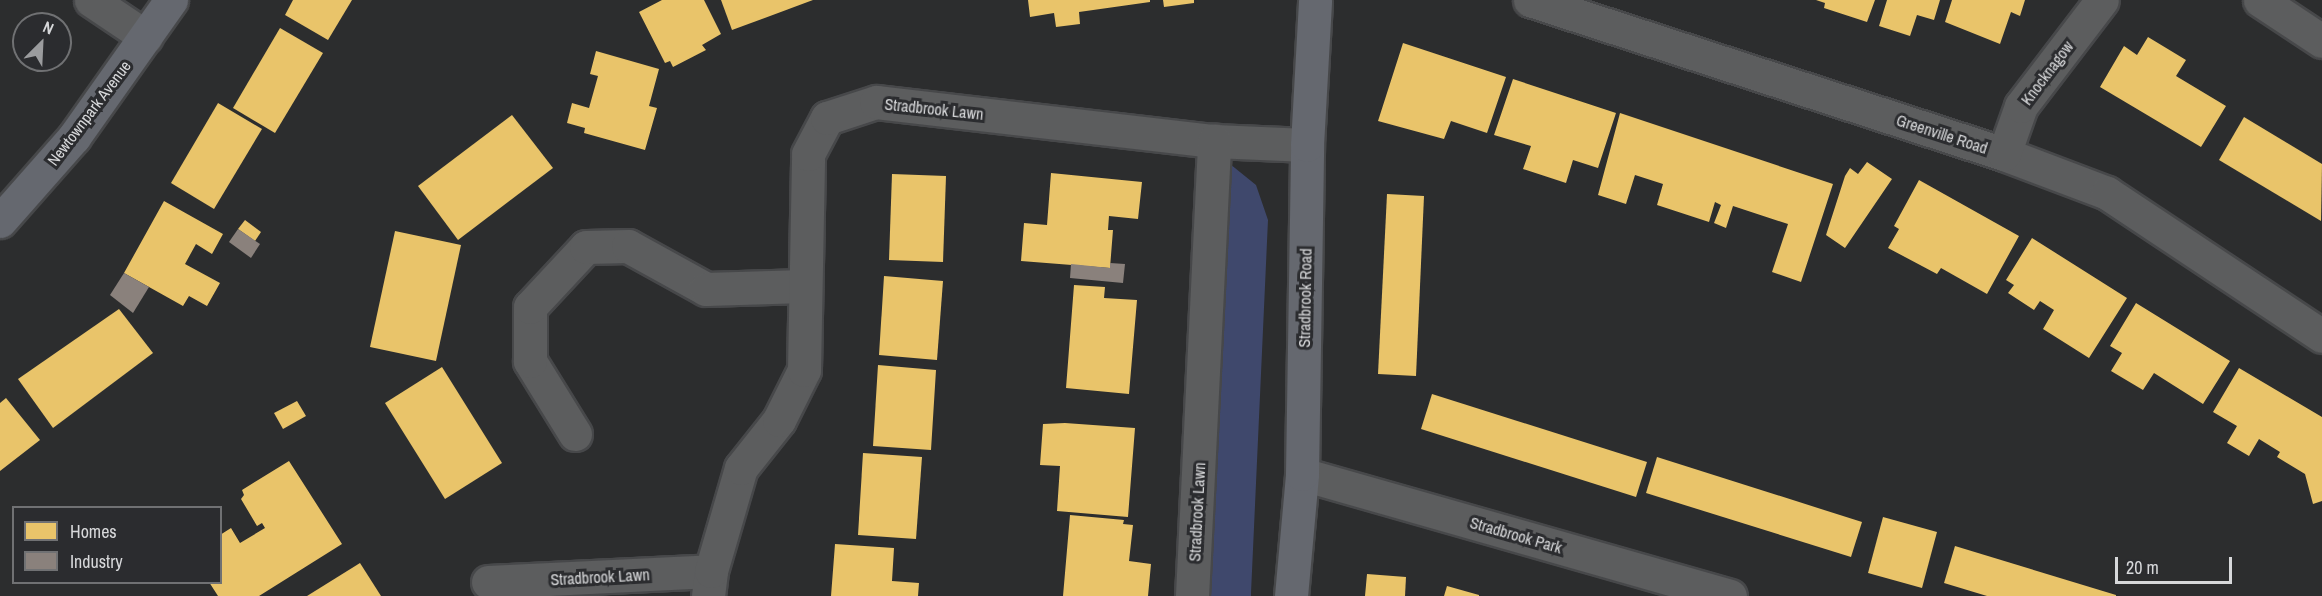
<!DOCTYPE html>
<style>
body{margin:0}
#map{position:relative;width:2322px;height:596px;overflow:hidden;background:#2c2d2e;font-family:"Archivo Narrow",sans-serif}
div>[style]{position:absolute}
[style*='--x']{left:calc(var(--x)*1px);top:calc(var(--y)*1px);width:calc(var(--w)*1px);rotate:calc(var(--a)*1deg)}
.green>*{inset:0;background:#3f486c}
.homes>*{inset:0;background:#e9c46a}
.industry>*{inset:0;background:#8a817c}
.roads{filter:drop-shadow(2px 0 #47484a) drop-shadow(-2px 0 #47484a) drop-shadow(0 2px #47484a) drop-shadow(0 -2px #47484a)}
.minor>*{height:33px;margin:-16.5px;padding:0 16.5px;transform-origin:16.5px;border-radius:16.5px;background:#5c5d5e}
.major>*{height:33px;margin:-16.5px;padding:0 16.5px;transform-origin:16.5px;border-radius:16.5px;background:#65686f}
span{translate:-50% -50%;white-space:nowrap;text-align:center;line-height:1.15;-webkit-text-stroke:6px #2b2c2f;paint-order:stroke}
.street-label{font-size:16px;color:#d7d8da}
.legend{position:absolute;left:12px;top:506px;width:210px;height:78px;box-sizing:border-box;background:#2b2c2f;border:2px solid #707173;margin:0;padding:8px 10px;list-style:none;font-size:18px;color:#d7d8da}
.legend li{display:flex;align-items:center;gap:12px;height:30px}
.legend b{width:30px;border:2px solid #707173}
.north{position:absolute;left:12px;top:12px;width:60px;height:60px;box-sizing:border-box;background:#2b2c2f;border:2px solid #707173;border-radius:50%;rotate:24deg;font-size:16px;font-weight:700;line-height:24px;text-align:center;color:#d7d8da}
.north::after{content:'';display:block;margin:auto;width:21px;height:27px;background:#9b9c9e;clip-path:polygon(50% 0,100% 100%,50% 72%,0 100%)}
.scale{position:absolute;left:2115px;top:557px;width:117px;height:27px;box-sizing:border-box;border:3px solid #d7d8da;border-top:0;padding-left:8px;font-size:18px;line-height:21px;white-space:nowrap;color:#d7d8da;-webkit-text-stroke:4px #2b2c2f;paint-order:stroke}
</style>
<div id="map">
<div class="green">
<div style="clip-path:polygon(1230px 164px,1256px 185px,1268px 220px,1251px 593px,1251px 596px,1207px 596px)"></div>
</div>
<div class="homes">
<div style="clip-path:polygon(293px 0,352px 0,328px 40px,285px 15px)"></div>
<div style="clip-path:polygon(662px 0,704px 0,721px 34px,702px 45px,706px 50px,673px 67px,670px 61px,665px 63px,639px 12px)"></div>
<div style="clip-path:polygon(721px 0,813px 0,732px 30px)"></div>
<div style="clip-path:polygon(1028px 0,1150px 0,1150px 2px,1079px 12px,1080px 24px,1056px 27px,1054px 13px,1030px 17px)"></div>
<div style="clip-path:polygon(1163px 0,1194px 0,1194px 3px,1164px 7px)"></div>
<div style="clip-path:polygon(1816px 0,1875px 0,1867px 22px,1824px 8px,1825px 3px)"></div>
<div style="clip-path:polygon(1887px 0,1940px 0,1934px 20px,1917px 15px,1910px 36px,1879px 26px)"></div>
<div style="clip-path:polygon(1952px 0,2025px 0,2020px 16px,2011px 12px,2000px 44px,1945px 22px)"></div>
<div style="clip-path:polygon(280px 28px,323px 53px,275px 133px,233px 108px)"></div>
<div style="clip-path:polygon(2148px 37px,2186px 60px,2176px 76px,2226px 106px,2201px 147px,2100px 87px,2124px 46px,2137px 55px)"></div>
<div style="clip-path:polygon(1403px 43px,1506px 77px,1487px 133px,1451px 121px,1444px 139px,1378px 121px)"></div>
<div style="clip-path:polygon(596px 51px,659px 69px,649px 106px,657px 108px,645px 150px,584px 133px,585px 128px,567px 123px,572px 103px,589px 108px,598px 76px,590px 74px)"></div>
<div style="clip-path:polygon(1513px 79px,1616px 113px,1598px 168px,1573px 160px,1566px 183px,1523px 169px,1531px 146px,1494px 135px)"></div>
<div style="clip-path:polygon(218px 103px,262px 129px,214px 209px,171px 183px)"></div>
<div style="clip-path:polygon(1620px 113px,1833px 184px,1801px 282px,1772px 272px,1788px 224px,1733px 206px,1726px 228px,1714px 223px,1721px 205px,1715px 202px,1709px 222px,1657px 205px,1663px 184px,1635px 175px,1626px 204px,1598px 195px)"></div>
<div style="clip-path:polygon(512px 115px,553px 168px,458px 240px,418px 186px)"></div>
<div style="clip-path:polygon(2244px 117px,2322px 164px,2321px 221px,2219px 160px)"></div>
<div style="clip-path:polygon(1867px 162px,1892px 179px,1845px 248px,1826px 235px,1845px 176px,1850px 168px,1858px 174px)"></div>
<div style="clip-path:polygon(1051px 173px,1142px 182px,1138px 219px,1109px 216px,1108px 230px,1113px 230px,1110px 268px,1021px 261px,1024px 223px,1047px 225px)"></div>
<div style="clip-path:polygon(892px 174px,946px 176px,943px 262px,889px 260px)"></div>
<div style="clip-path:polygon(1919px 180px,2019px 236px,1987px 294px,1941px 268px,1937px 274px,1888px 248px,1899px 229px,1894px 226px)"></div>
<div style="clip-path:polygon(1387px 194px,1424px 196px,1416px 376px,1378px 374px)"></div>
<div style="clip-path:polygon(164px 201px,223px 234px,212px 254px,196px 244px,185px 264px,220px 283px,207px 306px,189px 296px,183px 306px,124px 273px)"></div>
<div style="clip-path:polygon(245px 220px,261px 232px,255px 241px,238px 229px)"></div>
<div style="clip-path:polygon(395px 231px,461px 245px,436px 361px,370px 347px)"></div>
<div style="clip-path:polygon(2032px 238px,2127px 298px,2089px 358px,2043px 329px,2054px 310px,2040px 301px,2034px 310px,2008px 293px,2014px 285px,2006px 280px)"></div>
<div style="clip-path:polygon(884px 276px,943px 281px,937px 360px,879px 355px)"></div>
<div style="clip-path:polygon(1074px 285px,1105px 287px,1104px 298px,1137px 300px,1129px 394px,1066px 388px)"></div>
<div style="clip-path:polygon(2136px 303px,2230px 361px,2203px 404px,2154px 373px,2143px 390px,2111px 371px,2122px 353px,2110px 346px)"></div>
<div style="clip-path:polygon(119px 309px,153px 353px,53px 428px,18px 379px)"></div>
<div style="clip-path:polygon(878px 365px,936px 370px,931px 450px,873px 446px)"></div>
<div style="clip-path:polygon(442px 367px,502px 463px,445px 499px,385px 403px)"></div>
<div style="clip-path:polygon(2239px 368px,2322px 417px,2322px 501px,2313px 504px,2305px 474px,2277px 457px,2280px 452px,2259px 439px,2249px 456px,2227px 443px,2237px 426px,2213px 412px)"></div>
<div style="clip-path:polygon(1432px 394px,1647px 462px,1636px 497px,1421px 429px)"></div>
<div style="clip-path:polygon(6px 398px,40px 440px,0 471px,0 403px)"></div>
<div style="clip-path:polygon(297px 401px,306px 416px,283px 429px,274px 413px)"></div>
<div style="clip-path:polygon(1065px 423px,1135px 428px,1128px 517px,1057px 511px,1060px 466px,1040px 465px,1043px 424px)"></div>
<div style="clip-path:polygon(863px 453px,922px 457px,916px 539px,858px 535px)"></div>
<div style="clip-path:polygon(1657px 457px,1862px 522px,1851px 557px,1646px 493px)"></div>
<div style="clip-path:polygon(289px 461px,342px 544px,259px 596px,218px 596px,209px 582px,220px 582px,220px 535px,231px 528px,240px 543px,265px 528px,262px 523px,257px 526px,241px 499px,244px 495px,242px 490px)"></div>
<div style="clip-path:polygon(1070px 515px,1124px 520px,1123px 524px,1133px 525px,1129px 561px,1151px 564px,1148px 596px,1063px 596px)"></div>
<div style="clip-path:polygon(1883px 517px,1937px 532px,1922px 588px,1868px 573px)"></div>
<div style="clip-path:polygon(835px 544px,894px 548px,892px 581px,919px 583px,918px 596px,831px 596px)"></div>
<div style="clip-path:polygon(1955px 546px,2116px 595px,2116px 596px,1987px 596px,1944px 583px)"></div>
<div style="clip-path:polygon(360px 563px,381px 596px,307px 596px)"></div>
<div style="clip-path:polygon(1367px 574px,1406px 577px,1405px 596px,1365px 596px)"></div>
<div style="clip-path:polygon(1447px 586px,1479px 595px,1479px 596px,1444px 596px)"></div>
</div>
<div class="industry">
<div style="clip-path:polygon(238px 229px,260px 244px,251px 258px,229px 242px)"></div>
<div style="clip-path:polygon(1110px 263px,1125px 264px,1123px 283px,1070px 278px,1071px 264px,1110px 268px)"></div>
<div style="clip-path:polygon(124px 273px,149px 287px,133px 313px,110px 295px)"></div>
</div>
<div class="roads">
<div class="minor">
<div style="--x:91;--y:0;--w:66;--a:33.9"></div>
<div style="--x:1530;--y:0;--w:498;--a:18"></div>
<div style="--x:2004;--y:154;--w:110;--a:20.7"></div>
<div style="--x:2107;--y:193;--w:258;--a:33.6"></div>
<div style="--x:2260;--y:0;--w:74;--a:33.5"></div>
<div style="--x:2004;--y:154;--w:51;--a:-70.5"></div>
<div style="--x:2021;--y:106;--w:133;--a:-52.6"></div>
<div style="--x:575;--y:434;--w:86;--a:-121.7"></div>
<div style="--x:530;--y:361;--w:54;--a:-90"></div>
<div style="--x:530;--y:307;--w:82;--a:-47"></div>
<div style="--x:586;--y:247;--w:42;--a:-1.4"></div>
<div style="--x:628;--y:246;--w:89;--a:28.9"></div>
<div style="--x:706;--y:289;--w:98;--a:-1.8"></div>
<div style="--x:1302;--y:474;--w:445;--a:15.9"></div>
<div style="--x:488;--y:582;--w:223;--a:-2.8"></div>
<div style="--x:708;--y:596;--w:25;--a:-83"></div>
<div style="--x:711;--y:571;--w:107;--a:-73.8"></div>
<div style="--x:741;--y:468;--w:61;--a:-51.6"></div>
<div style="--x:779;--y:420;--w:56;--a:-63.4"></div>
<div style="--x:804;--y:370;--w:216;--a:-88.9"></div>
<div style="--x:808;--y:154;--w:41;--a:-62.2"></div>
<div style="--x:827;--y:118;--w:52;--a:-18.1"></div>
<div style="--x:876;--y:102;--w:340;--a:6.6"></div>
<div style="--x:1214;--y:141;--w:93;--a:2.5"></div>
<div style="--x:1192;--y:596;--w:456;--a:-87.2"></div>
</div>
<div class="major">
<div style="--x:0;--y:221;--w:112;--a:-48.6"></div>
<div style="--x:74;--y:137;--w:168;--a:-54.7"></div>
<div style="--x:1291;--y:596;--w:122;--a:-84.8"></div>
<div style="--x:1302;--y:474;--w:329;--a:-89.1"></div>
<div style="--x:1307;--y:145;--w:145;--a:-86.8"></div>
</div>
</div>
<div class="street-label">
<span style="left:2047px;top:73px;rotate:-53deg">Knocknagow</span>
<span style="left:934px;top:109px;rotate:6deg">Stradbrook Lawn</span>
<span style="left:89px;top:113px;rotate:-53deg">Newtownpark Avenue</span>
<span style="left:1942px;top:134px;rotate:18deg">Greenville Road</span>
<span style="left:1305px;top:298px;rotate:-89deg">Stradbrook Road</span>
<span style="left:1197px;top:512px;rotate:-87deg">Stradbrook Lawn</span>
<span style="left:1516px;top:535px;rotate:16deg">Stradbrook Park</span>
<span style="left:600px;top:577px;rotate:-3deg">Stradbrook Lawn</span>
</div>
<ul class="legend">
<li><b style="height:16px;background:#e9c46a"></b>Homes</li>
<li><b style="height:16px;background:#8a817c"></b>Industry</li>
</ul>
<div class="north">N</div>
<div class="scale">20 m</div>
</div>
